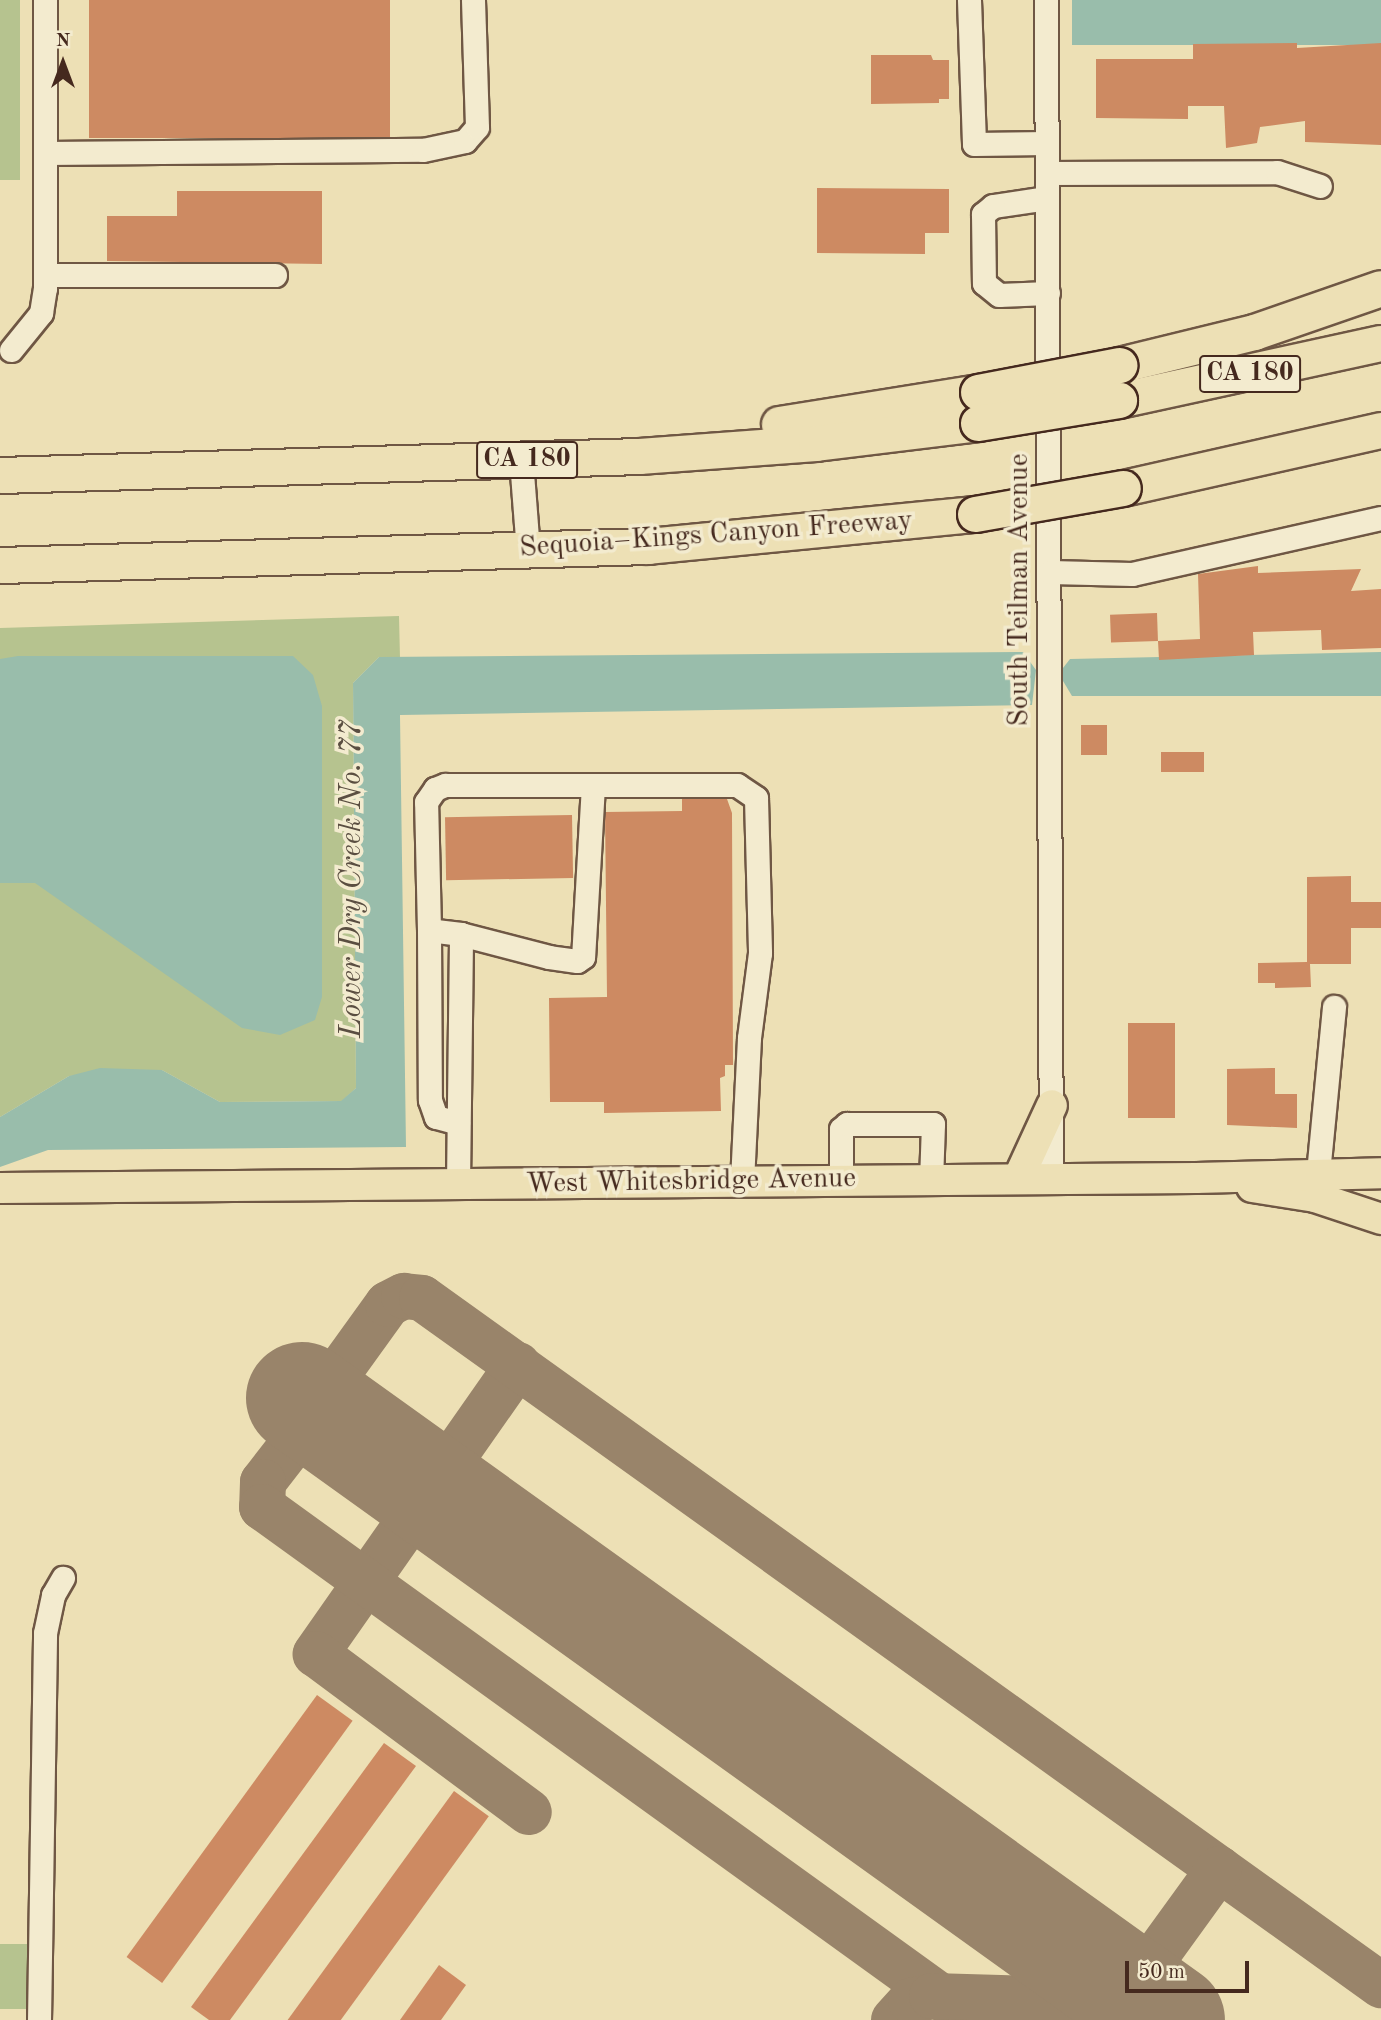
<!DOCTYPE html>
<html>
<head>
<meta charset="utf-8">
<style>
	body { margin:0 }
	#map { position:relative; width:1381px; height:2020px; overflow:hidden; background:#ede0b5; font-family:"Old Standard TT",serif }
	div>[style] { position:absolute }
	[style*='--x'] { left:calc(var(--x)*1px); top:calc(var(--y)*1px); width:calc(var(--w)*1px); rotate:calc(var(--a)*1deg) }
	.green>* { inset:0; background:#b6c38f; transform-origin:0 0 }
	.water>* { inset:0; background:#99bdab; transform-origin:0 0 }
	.taxiway>* { height:46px; margin:-23px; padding:0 23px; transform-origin:23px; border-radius:23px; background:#99846a }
	.runway>* { height:112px; margin:-56px; padding:0 56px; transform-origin:56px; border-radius:56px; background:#99846a }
	.building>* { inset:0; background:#cd8a62; transform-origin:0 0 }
	.roads { filter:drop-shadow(2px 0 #6f5744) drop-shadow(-2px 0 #6f5744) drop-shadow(0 2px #6f5744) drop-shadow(0 -2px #6f5744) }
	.minor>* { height:23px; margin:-11.5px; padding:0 11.5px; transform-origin:11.5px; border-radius:11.5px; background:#f3ebcf }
	.major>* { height:30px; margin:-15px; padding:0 15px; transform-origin:15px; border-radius:15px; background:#ede0b5 }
	.highway>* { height:35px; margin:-17.5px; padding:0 17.5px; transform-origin:17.5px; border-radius:17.5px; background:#ede0b5 }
	.bridges { filter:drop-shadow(2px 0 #45291e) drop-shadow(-2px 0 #45291e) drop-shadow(0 2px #45291e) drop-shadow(0 -2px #45291e) }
	.highway-bridge>* { height:35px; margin:-17.5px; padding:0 17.5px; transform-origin:17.5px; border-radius:17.5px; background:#ede0b5 }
	span { translate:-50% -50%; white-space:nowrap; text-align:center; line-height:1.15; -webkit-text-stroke:7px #f3ebcf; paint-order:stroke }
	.shield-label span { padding:2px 5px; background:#f3ebcf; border:2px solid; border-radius:5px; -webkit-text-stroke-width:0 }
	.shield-label { font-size:26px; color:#45291e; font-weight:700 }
	.street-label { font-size:28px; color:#45291e }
	.water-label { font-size:30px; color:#5a4e41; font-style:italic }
	.north { position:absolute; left:28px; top:28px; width:70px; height:70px; -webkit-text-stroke:5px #f3ebcf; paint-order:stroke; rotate:0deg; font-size:19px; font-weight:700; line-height:28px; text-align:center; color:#45291e }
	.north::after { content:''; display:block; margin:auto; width:24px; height:32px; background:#45291e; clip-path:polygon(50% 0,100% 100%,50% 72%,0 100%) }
	.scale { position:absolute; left:1125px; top:1961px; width:124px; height:32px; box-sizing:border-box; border:4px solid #45291e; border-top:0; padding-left:9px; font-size:21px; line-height:24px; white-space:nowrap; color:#45291e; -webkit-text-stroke:5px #f3ebcf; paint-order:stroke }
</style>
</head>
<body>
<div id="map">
	<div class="green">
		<i style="left:0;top:0;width:20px;height:180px"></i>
		<i style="clip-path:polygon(399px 616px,400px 658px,379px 657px,353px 683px,356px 1088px,342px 1101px,220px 1102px,162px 1070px,69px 1076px,0 1117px,0 628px)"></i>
		<i style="left:0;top:1944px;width:28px;height:65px"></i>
	</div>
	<div class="water">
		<i style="left:1072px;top:0;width:309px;height:45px"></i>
		<i style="clip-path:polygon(1023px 652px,1036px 670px,1032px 705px,400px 715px,406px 1147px,48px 1150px,0 1167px,0 1117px,69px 1076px,100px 1068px,162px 1070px,220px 1102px,341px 1101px,356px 1088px,353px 683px,379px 657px)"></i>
		<i style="clip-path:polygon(1381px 652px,1381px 696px,1072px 696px,1063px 681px,1063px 668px,1070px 659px)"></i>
		<i style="clip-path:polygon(18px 656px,293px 656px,313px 675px,322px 706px,322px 997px,315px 1020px,280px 1035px,242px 1028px,35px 883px,0 883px,0 659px)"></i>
	</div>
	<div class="taxiway">
		<i style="--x:518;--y:1365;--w:353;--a:125"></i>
		<i style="--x:316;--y:1654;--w:265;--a:36.6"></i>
		<i style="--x:358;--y:1438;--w:37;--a:-134"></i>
		<i style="--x:332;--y:1411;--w:28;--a:-92"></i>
		<i style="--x:331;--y:1383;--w:97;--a:-54.2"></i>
		<i style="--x:388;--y:1304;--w:18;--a:-27"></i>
		<i style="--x:404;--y:1296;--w:18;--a:6"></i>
		<i style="--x:422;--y:1298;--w:1180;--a:35.62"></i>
		<i style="--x:358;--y:1438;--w:37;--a:-161"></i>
		<i style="--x:323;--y:1426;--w:23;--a:162"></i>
		<i style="--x:301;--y:1433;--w:62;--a:127.8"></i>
		<i style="--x:263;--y:1482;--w:25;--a:92"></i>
		<i style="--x:262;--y:1507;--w:877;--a:35.81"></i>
		<i style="--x:1130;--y:1992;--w:152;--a:-54.1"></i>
		<i style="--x:894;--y:2020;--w:25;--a:-48"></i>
		<i style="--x:911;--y:2001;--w:22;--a:-13"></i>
		<i style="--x:932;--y:1996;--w:213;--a:1.6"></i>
	</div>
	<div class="runway">
		<i style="--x:302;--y:1398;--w:1067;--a:35.66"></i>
	</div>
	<div class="building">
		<i style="left:89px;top:0;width:301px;height:138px"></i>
		<i style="clip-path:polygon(1297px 43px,1297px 48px,1381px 43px,1381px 145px,1305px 142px,1305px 121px,1260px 127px,1257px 143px,1226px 148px,1224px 106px,1188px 106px,1188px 119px,1096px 118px,1096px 59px,1193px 59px,1193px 44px)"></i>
		<i style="clip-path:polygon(871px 55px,931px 55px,933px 60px,949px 60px,949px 99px,939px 99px,939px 103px,871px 104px)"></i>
		<i style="clip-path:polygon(817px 188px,949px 189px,949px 233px,925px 233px,925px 254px,817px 253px)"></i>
		<i style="clip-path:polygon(177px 191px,322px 191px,322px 264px,107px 261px,107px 216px,177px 216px)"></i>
		<i style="clip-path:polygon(1258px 566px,1258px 573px,1361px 569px,1351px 591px,1381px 589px,1381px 648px,1322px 650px,1321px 630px,1253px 632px,1254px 655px,1159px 660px,1158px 641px,1200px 639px,1198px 574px)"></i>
		<i style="left:1157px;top:613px;width:28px;height:47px;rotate:88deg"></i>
		<i style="left:1081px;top:725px;width:26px;height:30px"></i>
		<i style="left:1161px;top:752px;width:43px;height:20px"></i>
		<i style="clip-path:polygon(682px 799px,727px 799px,732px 813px,733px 1065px,725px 1065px,725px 1076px,720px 1078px,721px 1111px,604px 1113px,604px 1102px,550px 1102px,549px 998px,607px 997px,605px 812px,682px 811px)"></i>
		<i style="left:572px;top:815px;width:63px;height:127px;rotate:89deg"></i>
		<i style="clip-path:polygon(1351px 876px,1351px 902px,1381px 902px,1381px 928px,1351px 928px,1351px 964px,1310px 964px,1311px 987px,1275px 988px,1275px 983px,1258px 983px,1258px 963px,1307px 962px,1307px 877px)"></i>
		<i style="left:1128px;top:1023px;width:47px;height:95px"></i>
		<i style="clip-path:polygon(1275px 1068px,1275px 1094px,1297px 1094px,1297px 1128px,1227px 1125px,1227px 1069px)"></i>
		<i style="left:317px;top:1695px;width:44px;height:324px;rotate:36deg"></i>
		<i style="clip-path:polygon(384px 1743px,416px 1766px,230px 2020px,209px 2020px,191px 2007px)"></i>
		<i style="left:454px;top:1791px;width:43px;height:285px;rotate:36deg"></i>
		<i style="clip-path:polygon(439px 1965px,466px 1985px,441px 2020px,400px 2020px)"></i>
	</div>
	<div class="roads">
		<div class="minor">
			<i style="--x:969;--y:0;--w:144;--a:88"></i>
			<i style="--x:974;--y:144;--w:73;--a:-0.8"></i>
			<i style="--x:1046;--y:0;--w:1180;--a:89.76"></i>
			<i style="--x:45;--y:153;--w:378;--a:-0.5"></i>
			<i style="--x:423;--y:150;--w:43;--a:-12.1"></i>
			<i style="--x:465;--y:141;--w:18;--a:-49"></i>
			<i style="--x:477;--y:127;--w:127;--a:-91.8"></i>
			<i style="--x:1047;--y:173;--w:230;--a:-0.2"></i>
			<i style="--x:1277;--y:172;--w:45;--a:18"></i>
			<i style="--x:1047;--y:198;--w:55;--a:171.6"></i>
			<i style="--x:993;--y:206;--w:13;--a:141"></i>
			<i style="--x:983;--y:214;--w:69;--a:89.2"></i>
			<i style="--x:984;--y:283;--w:19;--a:39"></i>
			<i style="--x:999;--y:295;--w:49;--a:-2.3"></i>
			<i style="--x:45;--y:275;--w:230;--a:0"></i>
			<i style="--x:11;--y:350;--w:48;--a:-51"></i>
			<i style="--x:41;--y:313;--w:25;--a:-81"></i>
			<i style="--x:45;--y:288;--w:288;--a:-90"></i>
			<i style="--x:521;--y:460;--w:90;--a:85.6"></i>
			<i style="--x:1050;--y:572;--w:82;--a:1.4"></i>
			<i style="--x:1132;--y:574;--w:255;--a:-12.7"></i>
			<i style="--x:593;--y:785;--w:172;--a:93.3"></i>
			<i style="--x:583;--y:957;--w:7;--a:146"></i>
			<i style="--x:577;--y:961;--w:28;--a:-172"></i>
			<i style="--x:549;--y:957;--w:91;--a:-165.4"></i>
			<i style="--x:461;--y:934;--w:32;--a:-173"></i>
			<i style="--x:429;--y:930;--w:128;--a:-91.3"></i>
			<i style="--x:426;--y:802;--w:16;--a:-55"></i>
			<i style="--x:435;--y:789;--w:11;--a:-22"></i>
			<i style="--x:445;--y:785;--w:292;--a:0"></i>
			<i style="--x:737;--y:785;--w:23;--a:34"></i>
			<i style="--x:756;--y:798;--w:155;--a:88.5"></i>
			<i style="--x:760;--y:953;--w:86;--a:97.4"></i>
			<i style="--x:749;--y:1038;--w:143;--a:92.8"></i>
			<i style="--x:429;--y:930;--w:170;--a:89.7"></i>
			<i style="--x:430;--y:1100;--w:18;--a:71"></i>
			<i style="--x:436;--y:1117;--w:23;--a:15"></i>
			<i style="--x:1318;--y:1173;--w:167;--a:-84.5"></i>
			<i style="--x:841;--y:1181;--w:52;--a:-90"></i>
			<i style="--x:841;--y:1129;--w:8;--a:-40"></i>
			<i style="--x:847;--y:1124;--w:86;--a:0"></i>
			<i style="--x:933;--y:1124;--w:56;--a:92"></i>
			<i style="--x:458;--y:1184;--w:250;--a:-89.3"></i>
			<i style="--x:39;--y:2020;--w:387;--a:-89.1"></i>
			<i style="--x:45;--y:1633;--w:39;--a:-78"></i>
			<i style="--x:53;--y:1595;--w:20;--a:-60"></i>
		</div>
		<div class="major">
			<i style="--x:1018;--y:1179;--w:81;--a:-65.3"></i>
			<i style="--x:1252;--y:1187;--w:64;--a:9"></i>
			<i style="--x:1315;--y:1197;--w:70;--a:18.4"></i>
			<i style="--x:0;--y:1188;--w:1196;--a:-0.48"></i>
			<i style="--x:1196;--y:1178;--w:185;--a:-1.5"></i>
		</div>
		<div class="highway">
			<i style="--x:1119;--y:365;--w:139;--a:-13.7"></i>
			<i style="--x:1254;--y:332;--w:134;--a:-19.1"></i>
			<i style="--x:1119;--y:400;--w:268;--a:-12.3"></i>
			<i style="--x:779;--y:424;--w:202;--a:-9.1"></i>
			<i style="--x:0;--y:475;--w:639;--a:-1.7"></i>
			<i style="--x:639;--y:456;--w:177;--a:-4.2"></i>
			<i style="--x:816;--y:443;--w:163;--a:-7"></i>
			<i style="--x:1123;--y:488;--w:264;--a:-12.7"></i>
			<i style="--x:0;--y:565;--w:648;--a:-1.68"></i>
			<i style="--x:648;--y:546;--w:329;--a:-5.6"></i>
		</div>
	</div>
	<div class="bridges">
		<div class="highway-bridge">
			<i style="--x:978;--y:392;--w:144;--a:-10.8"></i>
			<i style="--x:978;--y:423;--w:143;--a:-9.3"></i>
			<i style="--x:975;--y:514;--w:150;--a:-10"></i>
		</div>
	</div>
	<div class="shield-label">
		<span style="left:1250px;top:374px">CA 180</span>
		<span style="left:527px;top:460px">CA 180</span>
	</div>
	<div class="street-label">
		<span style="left:716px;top:535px;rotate:-4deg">Sequoia–Kings Canyon Freeway</span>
		<span style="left:1020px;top:590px;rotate:-90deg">South Teilman Avenue</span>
		<span style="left:691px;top:1182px;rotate:-1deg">West Whitesbridge Avenue</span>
	</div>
	<div class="water-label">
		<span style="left:352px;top:879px;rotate:-90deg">Lower Dry Creek No. 77</span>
	</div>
	<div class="north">N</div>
	<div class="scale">50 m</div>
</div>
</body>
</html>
